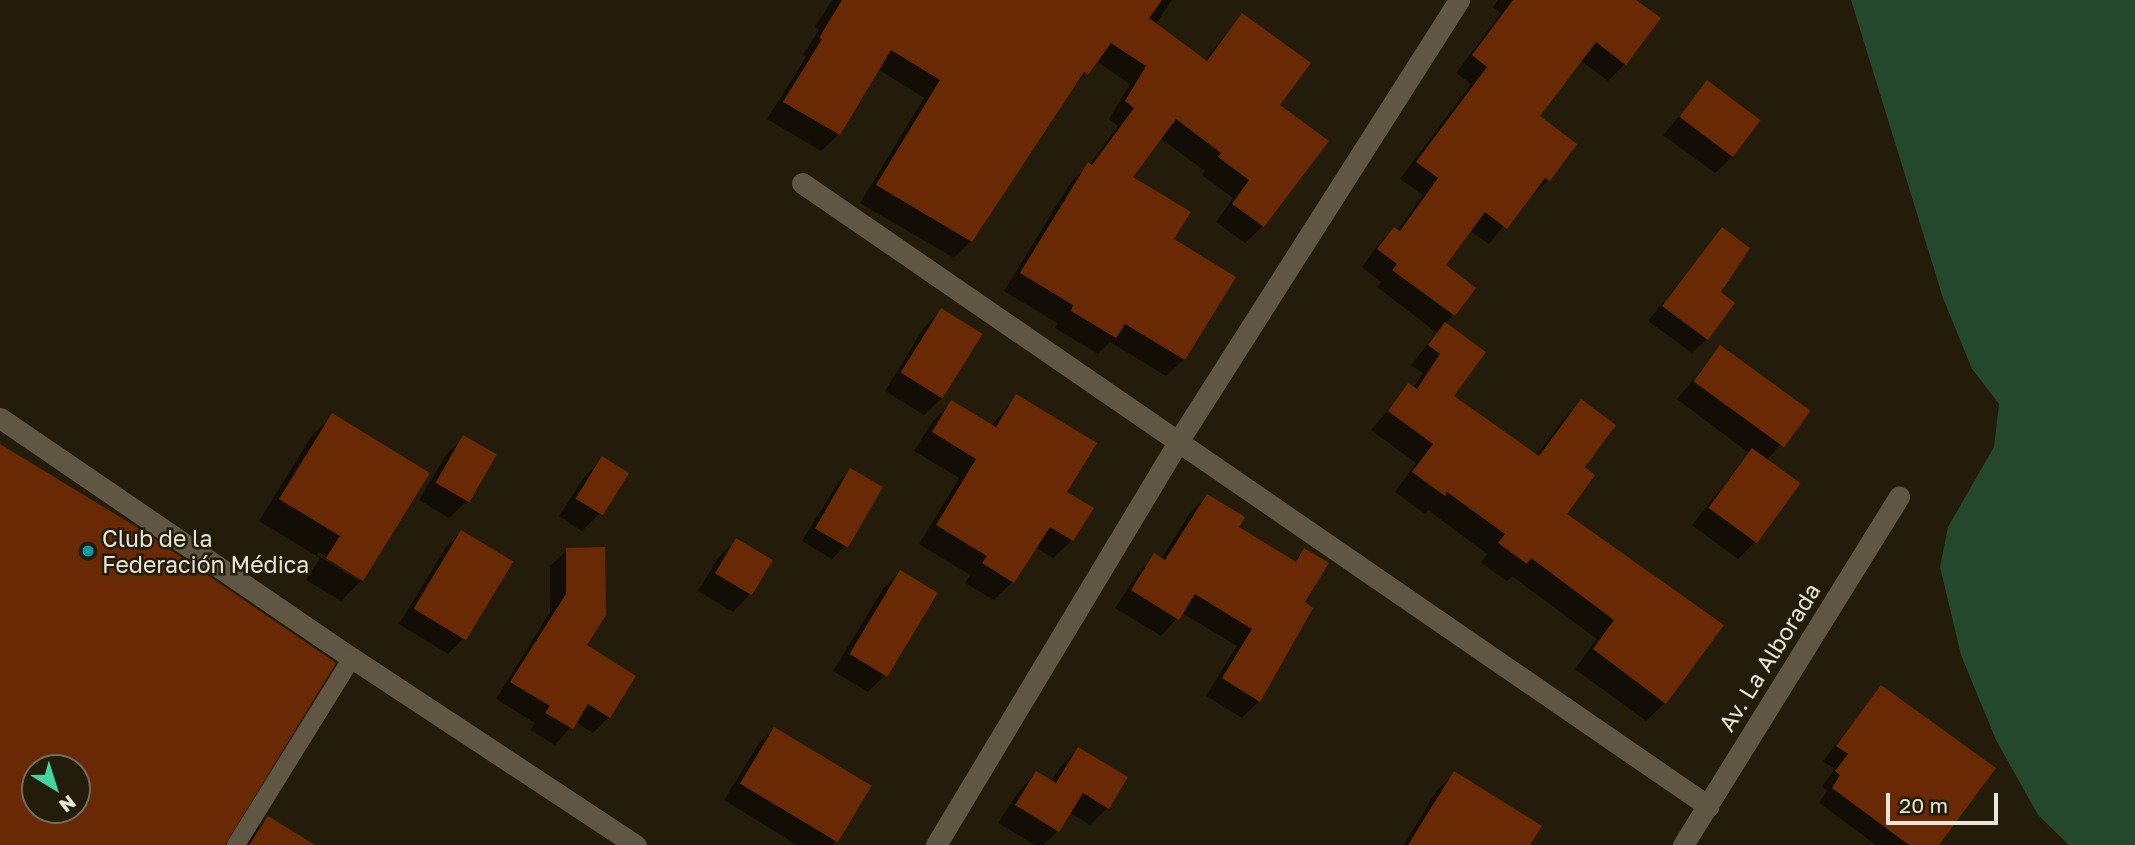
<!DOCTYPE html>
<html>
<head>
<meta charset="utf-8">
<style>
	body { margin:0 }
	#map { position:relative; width:2135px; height:845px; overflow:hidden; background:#231c0a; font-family:"Golos Text",sans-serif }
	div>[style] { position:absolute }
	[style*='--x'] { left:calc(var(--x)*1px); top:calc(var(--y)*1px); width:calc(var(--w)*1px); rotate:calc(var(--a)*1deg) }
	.green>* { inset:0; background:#24482b }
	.shadow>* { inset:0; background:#0007 }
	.building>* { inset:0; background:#692905; transform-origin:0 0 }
	.lane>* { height:18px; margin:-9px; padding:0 9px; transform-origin:9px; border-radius:9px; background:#5f5744 }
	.street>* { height:21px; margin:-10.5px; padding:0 10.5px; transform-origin:10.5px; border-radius:10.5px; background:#5f5744 }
	.secondary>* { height:21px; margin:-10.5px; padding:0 10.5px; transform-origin:10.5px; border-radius:10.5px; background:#5f5744 }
	.dots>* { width:19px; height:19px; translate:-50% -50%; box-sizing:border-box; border:4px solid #231c0a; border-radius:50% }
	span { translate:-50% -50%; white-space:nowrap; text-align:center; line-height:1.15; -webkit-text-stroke:5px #231c0a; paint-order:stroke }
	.poi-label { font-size:23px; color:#e9e5da }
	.left { translate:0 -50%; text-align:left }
	.street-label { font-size:23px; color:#e9e5da }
	.north { position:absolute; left:21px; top:754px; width:70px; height:70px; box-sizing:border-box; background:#231c0a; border:2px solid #726c5d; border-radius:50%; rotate:142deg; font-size:19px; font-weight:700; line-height:28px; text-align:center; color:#e9e5da }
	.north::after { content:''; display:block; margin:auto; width:24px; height:32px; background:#46d49e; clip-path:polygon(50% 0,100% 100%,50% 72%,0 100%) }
	.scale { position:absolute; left:1886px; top:793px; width:112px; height:32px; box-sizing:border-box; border:4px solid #e9e5da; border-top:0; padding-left:9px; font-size:21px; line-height:24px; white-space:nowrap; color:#e9e5da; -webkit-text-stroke:5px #231c0a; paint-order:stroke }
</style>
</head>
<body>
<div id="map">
	<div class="green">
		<i style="clip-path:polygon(1851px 0,2135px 0,2135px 845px,2069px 845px,2038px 815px,1996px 740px,1961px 655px,1940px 567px,1948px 527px,1994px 447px,1999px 404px,1972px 369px,1943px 298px)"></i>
	</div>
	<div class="shadow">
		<i style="clip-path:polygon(832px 0,1172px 0,1155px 25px,1204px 61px,1242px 15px,1277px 106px,1263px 226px,1245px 243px,1216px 222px,1233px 198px,1202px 175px,1205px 171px,1160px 138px,1130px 178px,1172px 240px,1184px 359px,1166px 376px,1110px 342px,1098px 354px,1055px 328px,1057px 323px,1004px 291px,1071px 182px,1089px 165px,1118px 126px,1109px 119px,1130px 84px,1096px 61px,1070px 91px,971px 241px,954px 258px,860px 203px,924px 98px,878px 69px,839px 134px,821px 151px,767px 119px,806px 57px,803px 55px,819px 30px,815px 27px)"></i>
		<i style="clip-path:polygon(1498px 0,1633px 0,1625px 64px,1608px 81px,1580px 60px,1538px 117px,1575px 144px,1548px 180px,1531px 197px,1529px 195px,1489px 244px,1469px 230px,1443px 265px,1474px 288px,1445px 324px,1452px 396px,1536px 456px,1563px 420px,1581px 401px,1582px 468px,1564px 514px,1665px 703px,1646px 721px,1575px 669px,1597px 639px,1512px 576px,1507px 581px,1481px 563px,1487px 554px,1428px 510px,1425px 514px,1395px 492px,1416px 463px,1371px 430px,1409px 386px,1413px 388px,1423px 373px,1411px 365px,1437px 333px,1377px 287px,1381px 282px,1362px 267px,1377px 246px,1394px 229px,1397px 231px,1423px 195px,1400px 179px,1471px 84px,1456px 73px,1501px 13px,1493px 7px)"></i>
		<i style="clip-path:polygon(1707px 83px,1733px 156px,1715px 173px,1663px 135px)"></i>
		<i style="clip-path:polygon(1722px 230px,1719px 293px,1707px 339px,1692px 353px,1648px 321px)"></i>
		<i style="clip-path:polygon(941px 310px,942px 398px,924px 415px,885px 391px,924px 328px)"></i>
		<i style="clip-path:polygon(1720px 347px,1807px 412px,1767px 460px,1799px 484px,1755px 542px,1738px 559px,1692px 525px,1749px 453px,1677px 399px)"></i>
		<i style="clip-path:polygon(1017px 396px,1072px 540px,1053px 558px,1035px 547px,1012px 582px,994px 600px,965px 583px,970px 575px,919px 544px,959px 478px,914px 451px,933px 421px,952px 402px,991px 426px)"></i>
		<i style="clip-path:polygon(evenodd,332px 416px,362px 580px,341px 601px,306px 580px,320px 558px,259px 521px,311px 437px,332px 416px,319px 552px,359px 577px,359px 581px,317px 555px,319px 552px)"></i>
		<i style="clip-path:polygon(464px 437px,467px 501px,449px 518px,419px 500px,446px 455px)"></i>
		<i style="clip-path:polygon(603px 458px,599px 514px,582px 531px,559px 516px,585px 476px)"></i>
		<i style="clip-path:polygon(851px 470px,845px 546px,832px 559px,802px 541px,838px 483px)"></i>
		<i style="clip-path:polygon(1207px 496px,1237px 528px,1293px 562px,1305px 550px,1302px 603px,1259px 701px,1242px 718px,1206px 696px,1237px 646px,1182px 613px,1161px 636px,1115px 608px,1138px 573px,1155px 556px,1161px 559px,1190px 513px)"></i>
		<i style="clip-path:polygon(462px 532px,463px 639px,448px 654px,399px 624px,446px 547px)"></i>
		<i style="clip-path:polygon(736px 540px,750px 594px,733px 612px,698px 591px,718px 558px)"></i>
		<i style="clip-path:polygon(567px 550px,585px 646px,609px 717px,593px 733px,575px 722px,555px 745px,530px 730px,535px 723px,496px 699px,550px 612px,550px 566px)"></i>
		<i style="clip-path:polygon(900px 572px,885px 675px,868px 692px,833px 671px,883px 589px)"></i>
		<i style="clip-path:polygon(1882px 687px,1994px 768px,1937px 845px,1876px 845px,1819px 803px,1827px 791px,1822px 786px,1835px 769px,1823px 761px)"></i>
		<i style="clip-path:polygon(774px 729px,835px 842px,832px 845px,797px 845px,724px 800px,758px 745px)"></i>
		<i style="clip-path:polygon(1078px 749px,1107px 808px,1090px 825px,1069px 812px,1058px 831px,1043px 845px,1035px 845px,998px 823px,1019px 791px,1036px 773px,1051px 782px,1061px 766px)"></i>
		<i style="clip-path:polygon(1455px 773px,1528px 845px,1404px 845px,1437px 790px)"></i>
		<i style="clip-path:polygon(268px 818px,312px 845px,241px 845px)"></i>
	</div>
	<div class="building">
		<i style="clip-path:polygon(842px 0,1162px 0,1149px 18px,1207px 61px,1242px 13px,1311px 63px,1280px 105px,1329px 141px,1264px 227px,1232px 204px,1249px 180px,1218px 157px,1221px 153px,1176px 119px,1133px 177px,1191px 212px,1174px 239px,1236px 277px,1185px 360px,1125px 324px,1116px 338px,1071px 311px,1073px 305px,1020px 273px,1088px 162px,1092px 165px,1134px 108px,1125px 101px,1146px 66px,1111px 43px,1088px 75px,1084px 72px,972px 242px,876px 185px,940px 80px,891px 50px,840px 135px,783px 102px,822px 39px,819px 38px)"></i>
		<i style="clip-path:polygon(1513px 0,1636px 0,1661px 18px,1626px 65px,1596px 42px,1540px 116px,1577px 144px,1550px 181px,1545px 178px,1507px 229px,1485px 212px,1446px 265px,1476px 288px,1455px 316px,1392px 270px,1397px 264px,1377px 249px,1394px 227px,1400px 231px,1438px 178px,1416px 162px,1487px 67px,1472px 55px)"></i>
		<i style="left:1707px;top:80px;width:67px;height:46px;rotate:37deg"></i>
		<i style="clip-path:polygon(1722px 227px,1750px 248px,1721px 292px,1735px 303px,1708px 340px,1662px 306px)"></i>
		<i style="left:941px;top:308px;width:49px;height:76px;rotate:32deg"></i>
		<i style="clip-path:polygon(1445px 322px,1486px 352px,1454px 396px,1539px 456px,1581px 399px,1616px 425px,1585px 467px,1595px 475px,1567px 514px,1724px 625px,1666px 704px,1593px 649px,1614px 620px,1531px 558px,1527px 564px,1498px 543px,1505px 534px,1447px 492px,1445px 496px,1412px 472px,1433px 444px,1388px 411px,1408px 383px,1417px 389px,1440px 354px,1428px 345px)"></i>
		<i style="left:1720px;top:345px;width:112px;height:45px;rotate:36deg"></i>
		<i style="clip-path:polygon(1016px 394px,1097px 443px,1067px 492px,1094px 508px,1073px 541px,1050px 527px,1014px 583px,982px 563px,987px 556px,936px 525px,976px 459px,932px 432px,951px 400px,996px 427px)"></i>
		<i style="clip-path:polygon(332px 413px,430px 473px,363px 581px,326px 558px,340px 536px,279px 499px)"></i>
		<i style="left:463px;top:435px;width:39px;height:55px;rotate:30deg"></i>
		<i style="clip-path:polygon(evenodd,0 444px,143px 531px,336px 663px,225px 845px,0 845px,0 444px,35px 768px,77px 768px,77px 810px,35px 810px,35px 768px)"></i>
		<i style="left:1752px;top:448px;width:60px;height:74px;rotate:36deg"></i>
		<i style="left:602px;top:456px;width:32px;height:50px;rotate:32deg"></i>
		<i style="left:850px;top:468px;width:38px;height:70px;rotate:30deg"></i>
		<i style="clip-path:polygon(1207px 494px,1245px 517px,1239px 527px,1296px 562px,1304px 548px,1329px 563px,1305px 602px,1313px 608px,1260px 702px,1222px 678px,1252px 629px,1195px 594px,1179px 620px,1131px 590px,1154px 553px,1165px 560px)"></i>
		<i style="left:461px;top:530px;width:61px;height:92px;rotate:31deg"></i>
		<i style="left:736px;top:538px;width:43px;height:41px;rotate:31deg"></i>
		<i style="clip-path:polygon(605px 547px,606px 615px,587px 645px,636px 676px,610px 718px,588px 704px,573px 729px,545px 713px,550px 706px,510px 682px,566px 594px,566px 548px)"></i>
		<i style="left:900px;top:570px;width:44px;height:98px;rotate:31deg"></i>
		<i style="clip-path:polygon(1881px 685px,1996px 768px,1939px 845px,1909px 845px,1832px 788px,1840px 775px,1835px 771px,1848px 754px,1836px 746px)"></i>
		<i style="left:774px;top:727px;width:114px;height:66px;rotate:31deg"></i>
		<i style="clip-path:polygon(1078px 747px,1128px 777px,1109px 809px,1083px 793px,1059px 832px,1015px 805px,1036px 771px,1056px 783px)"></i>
		<i style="clip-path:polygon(1454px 771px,1542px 826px,1530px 845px,1408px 845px)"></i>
		<i style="clip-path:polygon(268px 816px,315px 845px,249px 845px)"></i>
	</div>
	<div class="lane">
		<i style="--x:236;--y:845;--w:220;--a:-58.2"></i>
	</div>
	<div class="street">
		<i style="--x:802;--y:183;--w:1100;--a:34.51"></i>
		<i style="--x:0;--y:418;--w:426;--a:34.3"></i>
		<i style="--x:936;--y:845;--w:472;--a:-59"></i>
		<i style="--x:1179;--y:440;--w:522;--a:-57.53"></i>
		<i style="--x:1683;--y:845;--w:410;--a:-58.2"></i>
	</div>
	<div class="secondary">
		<i style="--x:352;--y:658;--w:340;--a:33.4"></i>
	</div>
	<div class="dots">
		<i style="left:88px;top:551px;background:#0f9aa8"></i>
	</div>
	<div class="poi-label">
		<span class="left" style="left:102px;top:551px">Club de la<br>Federación Médica</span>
	</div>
	<div class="street-label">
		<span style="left:1769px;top:657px;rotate:-58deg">Av. La Alborada</span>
	</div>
	<div class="north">N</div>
	<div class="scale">20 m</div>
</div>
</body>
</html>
